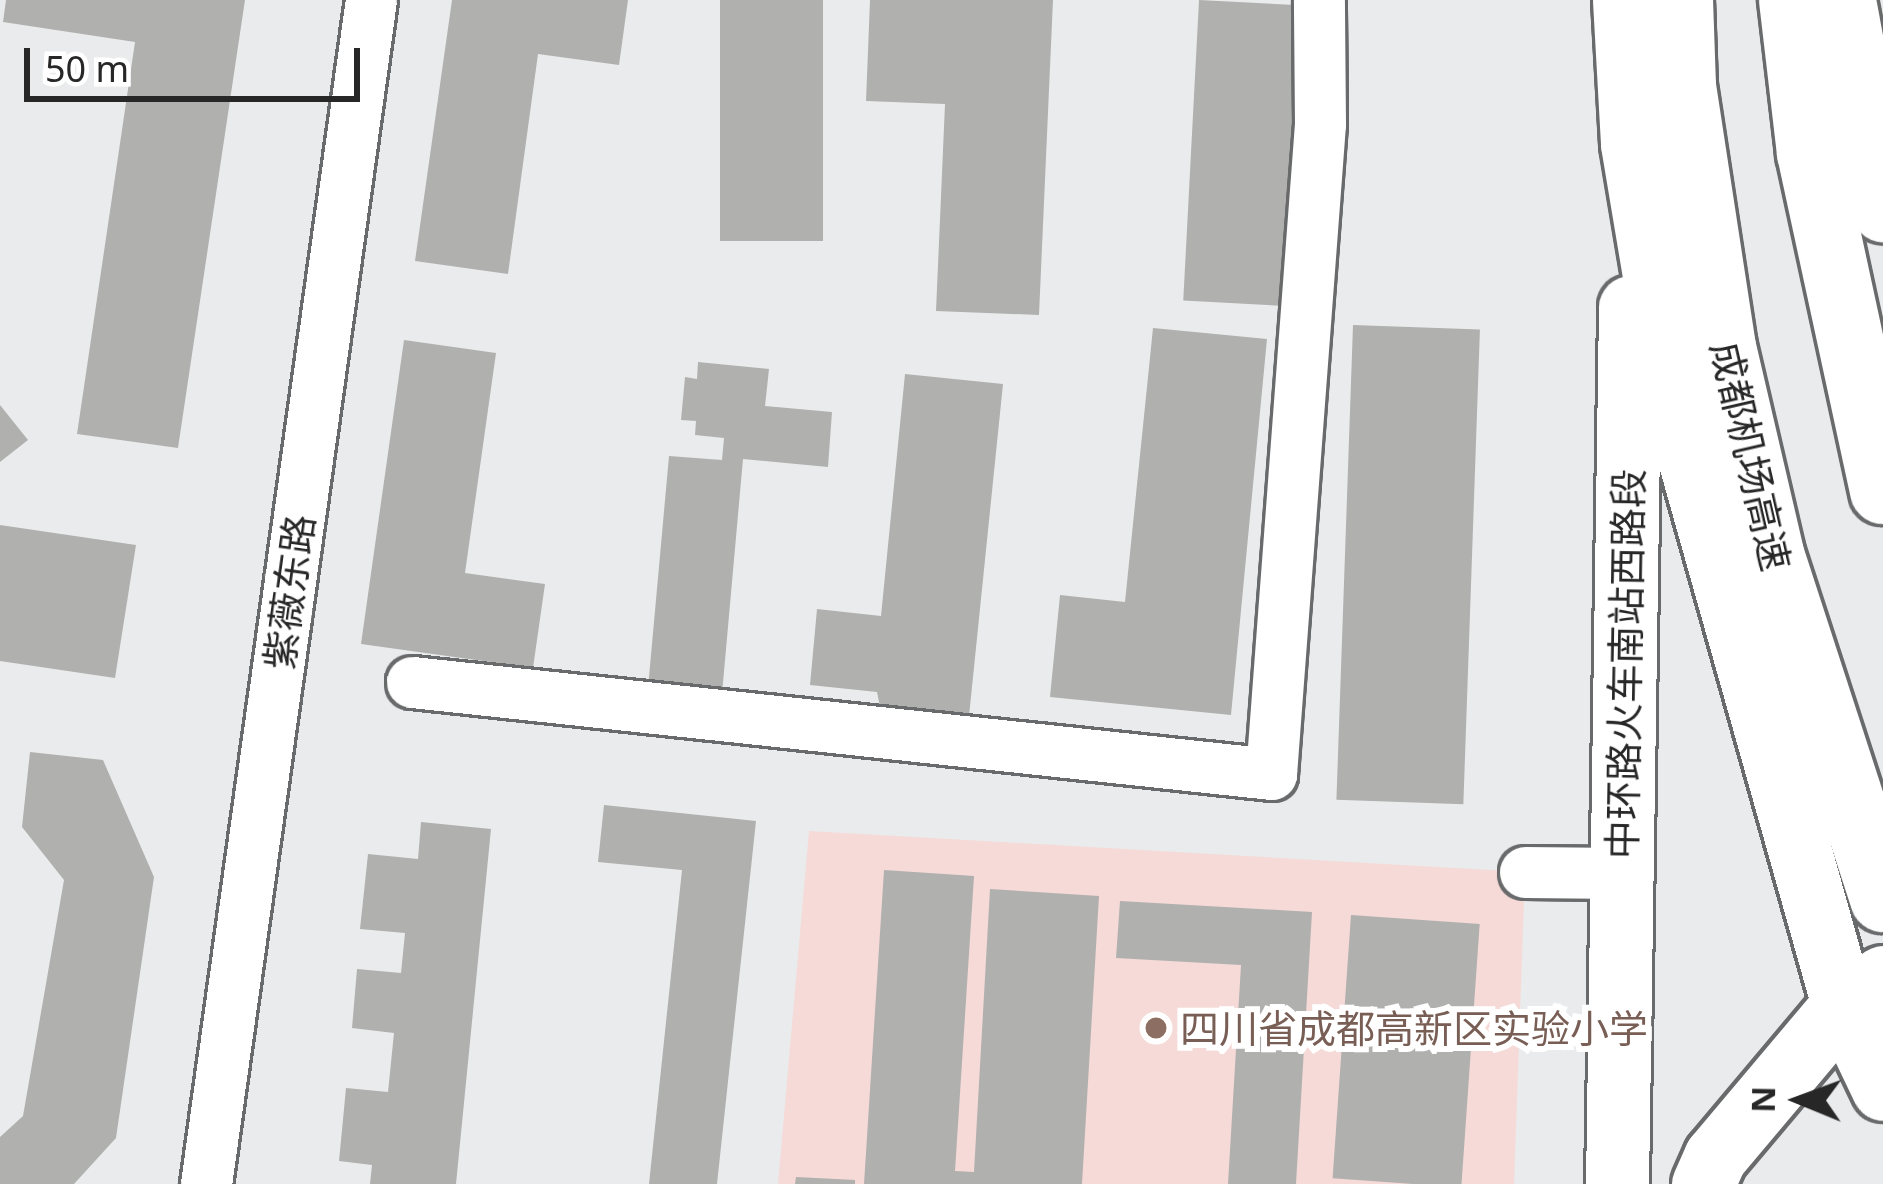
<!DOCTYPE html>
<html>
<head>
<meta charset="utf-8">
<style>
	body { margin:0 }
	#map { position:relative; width:1883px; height:1184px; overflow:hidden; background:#eaebec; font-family:"Noto Sans","Noto Sans SC",sans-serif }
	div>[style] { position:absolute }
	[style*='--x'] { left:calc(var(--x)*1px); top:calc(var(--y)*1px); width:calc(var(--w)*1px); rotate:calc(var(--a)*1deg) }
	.education>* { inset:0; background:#f5dad7 }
	.building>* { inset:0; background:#b0b0af; transform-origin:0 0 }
	.roads { filter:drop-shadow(3px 0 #696a6b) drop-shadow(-3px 0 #696a6b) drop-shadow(0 3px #696a6b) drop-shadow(0 -3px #696a6b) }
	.minor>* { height:51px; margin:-25.5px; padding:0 25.5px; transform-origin:25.5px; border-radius:25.5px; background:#fff }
	.major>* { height:63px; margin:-31.5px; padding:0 31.5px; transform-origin:31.5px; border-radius:31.5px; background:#fff }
	.highway>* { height:66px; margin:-33px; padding:0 33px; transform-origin:33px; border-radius:33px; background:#fff }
	.dots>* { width:33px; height:33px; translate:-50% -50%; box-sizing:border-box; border:6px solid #fff; border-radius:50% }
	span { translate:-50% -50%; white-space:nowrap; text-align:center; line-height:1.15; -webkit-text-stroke:12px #fff; paint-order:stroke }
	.street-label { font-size:39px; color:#272728 }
	.education-label { font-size:39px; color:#785e54 }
	.left { translate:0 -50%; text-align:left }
	.north { position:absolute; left:1739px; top:1040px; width:120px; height:120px; -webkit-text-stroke:9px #fff; paint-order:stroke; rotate:271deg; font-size:33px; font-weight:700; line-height:48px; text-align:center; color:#272728 }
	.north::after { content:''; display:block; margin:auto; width:42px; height:54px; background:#272728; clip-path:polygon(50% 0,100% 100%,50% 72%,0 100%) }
	.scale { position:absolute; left:24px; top:48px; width:336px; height:54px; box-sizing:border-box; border:6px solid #272728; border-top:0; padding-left:15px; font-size:36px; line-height:42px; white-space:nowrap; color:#272728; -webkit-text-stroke:9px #fff; paint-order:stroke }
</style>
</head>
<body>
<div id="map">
	<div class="education">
		<i style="clip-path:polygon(809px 831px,1525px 872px,1514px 1184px,778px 1184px)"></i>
	</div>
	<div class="building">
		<i style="clip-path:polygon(6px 0,245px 0,178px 448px,77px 434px,135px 42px,3px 22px)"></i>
		<i style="clip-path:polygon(452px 0,628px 0,619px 65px,538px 54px,508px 274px,415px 261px)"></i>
		<i style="left:720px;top:0;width:103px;height:241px"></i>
		<i style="clip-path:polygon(870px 0,1053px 0,1039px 315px,936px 311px,945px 104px,866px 101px)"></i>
		<i style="left:1199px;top:0;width:106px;height:301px;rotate:3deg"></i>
		<i style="left:1353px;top:325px;width:127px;height:475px;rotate:2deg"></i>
		<i style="clip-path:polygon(1153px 328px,1267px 339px,1231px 715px,1050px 697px,1060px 595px,1125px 602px)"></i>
		<i style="clip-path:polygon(404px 340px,496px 353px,465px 573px,545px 584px,533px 668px,361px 644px)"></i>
		<i style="clip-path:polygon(698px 362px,769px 369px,765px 406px,832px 412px,828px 467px,743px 459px,722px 694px,648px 688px,669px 456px,722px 460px,724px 438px,695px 435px,696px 421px,681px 420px,685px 377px,697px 379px)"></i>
		<i style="clip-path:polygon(905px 374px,1003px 384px,968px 726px,882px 717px,877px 692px,810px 685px,817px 609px,881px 616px)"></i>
		<i style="clip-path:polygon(0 405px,28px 440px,0 462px)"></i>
		<i style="clip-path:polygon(0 525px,136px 545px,115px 678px,0 661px)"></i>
		<i style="clip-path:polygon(30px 752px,103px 760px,154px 877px,116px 1138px,74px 1184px,0 1184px,0 1137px,23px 1116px,64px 880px,22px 827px)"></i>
		<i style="clip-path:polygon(604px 805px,756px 821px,717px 1184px,649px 1184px,682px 870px,598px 862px)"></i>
		<i style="clip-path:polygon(421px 822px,491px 829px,456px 1184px,370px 1184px,372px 1165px,339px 1161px,346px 1088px,388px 1092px,394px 1033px,352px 1028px,357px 969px,401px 973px,405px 933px,360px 929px,368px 854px,418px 859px)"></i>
		<i style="clip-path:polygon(884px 870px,974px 876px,955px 1171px,974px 1172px,990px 889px,1099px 896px,1082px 1184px,864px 1184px)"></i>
		<i style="clip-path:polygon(1120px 901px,1312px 912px,1296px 1184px,1228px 1184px,1241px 965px,1116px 958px)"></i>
		<i style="left:1351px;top:915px;width:129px;height:264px;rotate:4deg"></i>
		<i style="clip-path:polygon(796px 1177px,855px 1180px,855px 1184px,795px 1184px)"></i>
	</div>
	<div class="roads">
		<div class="minor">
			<i style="--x:412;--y:682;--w:864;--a:6.11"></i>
			<i style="--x:1271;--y:774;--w:652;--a:-85.69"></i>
			<i style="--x:1320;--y:124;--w:124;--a:-90.5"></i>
			<i style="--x:1525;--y:872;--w:97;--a:0.6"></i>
			<i style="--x:206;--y:1184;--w:1195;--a:-82.07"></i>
		</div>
		<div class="major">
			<i style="--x:1624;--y:0;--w:144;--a:86.8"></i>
			<i style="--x:1632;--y:144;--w:279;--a:80.5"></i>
			<i style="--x:1678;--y:419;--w:609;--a:74.27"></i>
			<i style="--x:1843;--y:1005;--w:93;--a:64.5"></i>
			<i style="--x:1844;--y:0;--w:214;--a:79.5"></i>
			<i style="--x:1617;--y:1184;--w:877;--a:-89.15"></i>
			<i style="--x:1703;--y:1184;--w:30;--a:-66"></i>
			<i style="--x:1715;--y:1157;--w:199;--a:-49.9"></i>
			<i style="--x:1843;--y:1005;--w:49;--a:-35"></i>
		</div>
		<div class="highway">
			<i style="--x:1680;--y:0;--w:86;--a:88"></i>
			<i style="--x:1683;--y:86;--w:264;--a:81.3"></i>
			<i style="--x:1723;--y:347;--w:212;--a:76.9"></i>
			<i style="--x:1771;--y:554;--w:363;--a:72"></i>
			<i style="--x:1792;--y:0;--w:154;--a:83.3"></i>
			<i style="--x:1810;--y:153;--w:346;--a:77.8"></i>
		</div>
	</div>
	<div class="dots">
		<i style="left:1156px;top:1028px;background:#8d6e63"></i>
	</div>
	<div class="street-label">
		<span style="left:1751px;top:456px;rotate:77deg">成都机场高速</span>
		<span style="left:289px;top:592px;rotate:-82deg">紫薇东路</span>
		<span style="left:1625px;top:664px;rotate:-89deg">中环路火车南站西路段</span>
	</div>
	<div class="education-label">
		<span class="left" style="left:1180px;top:1028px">四川省成都高新区实验小学</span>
	</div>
	<div class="north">N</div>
	<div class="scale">50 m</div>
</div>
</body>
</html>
